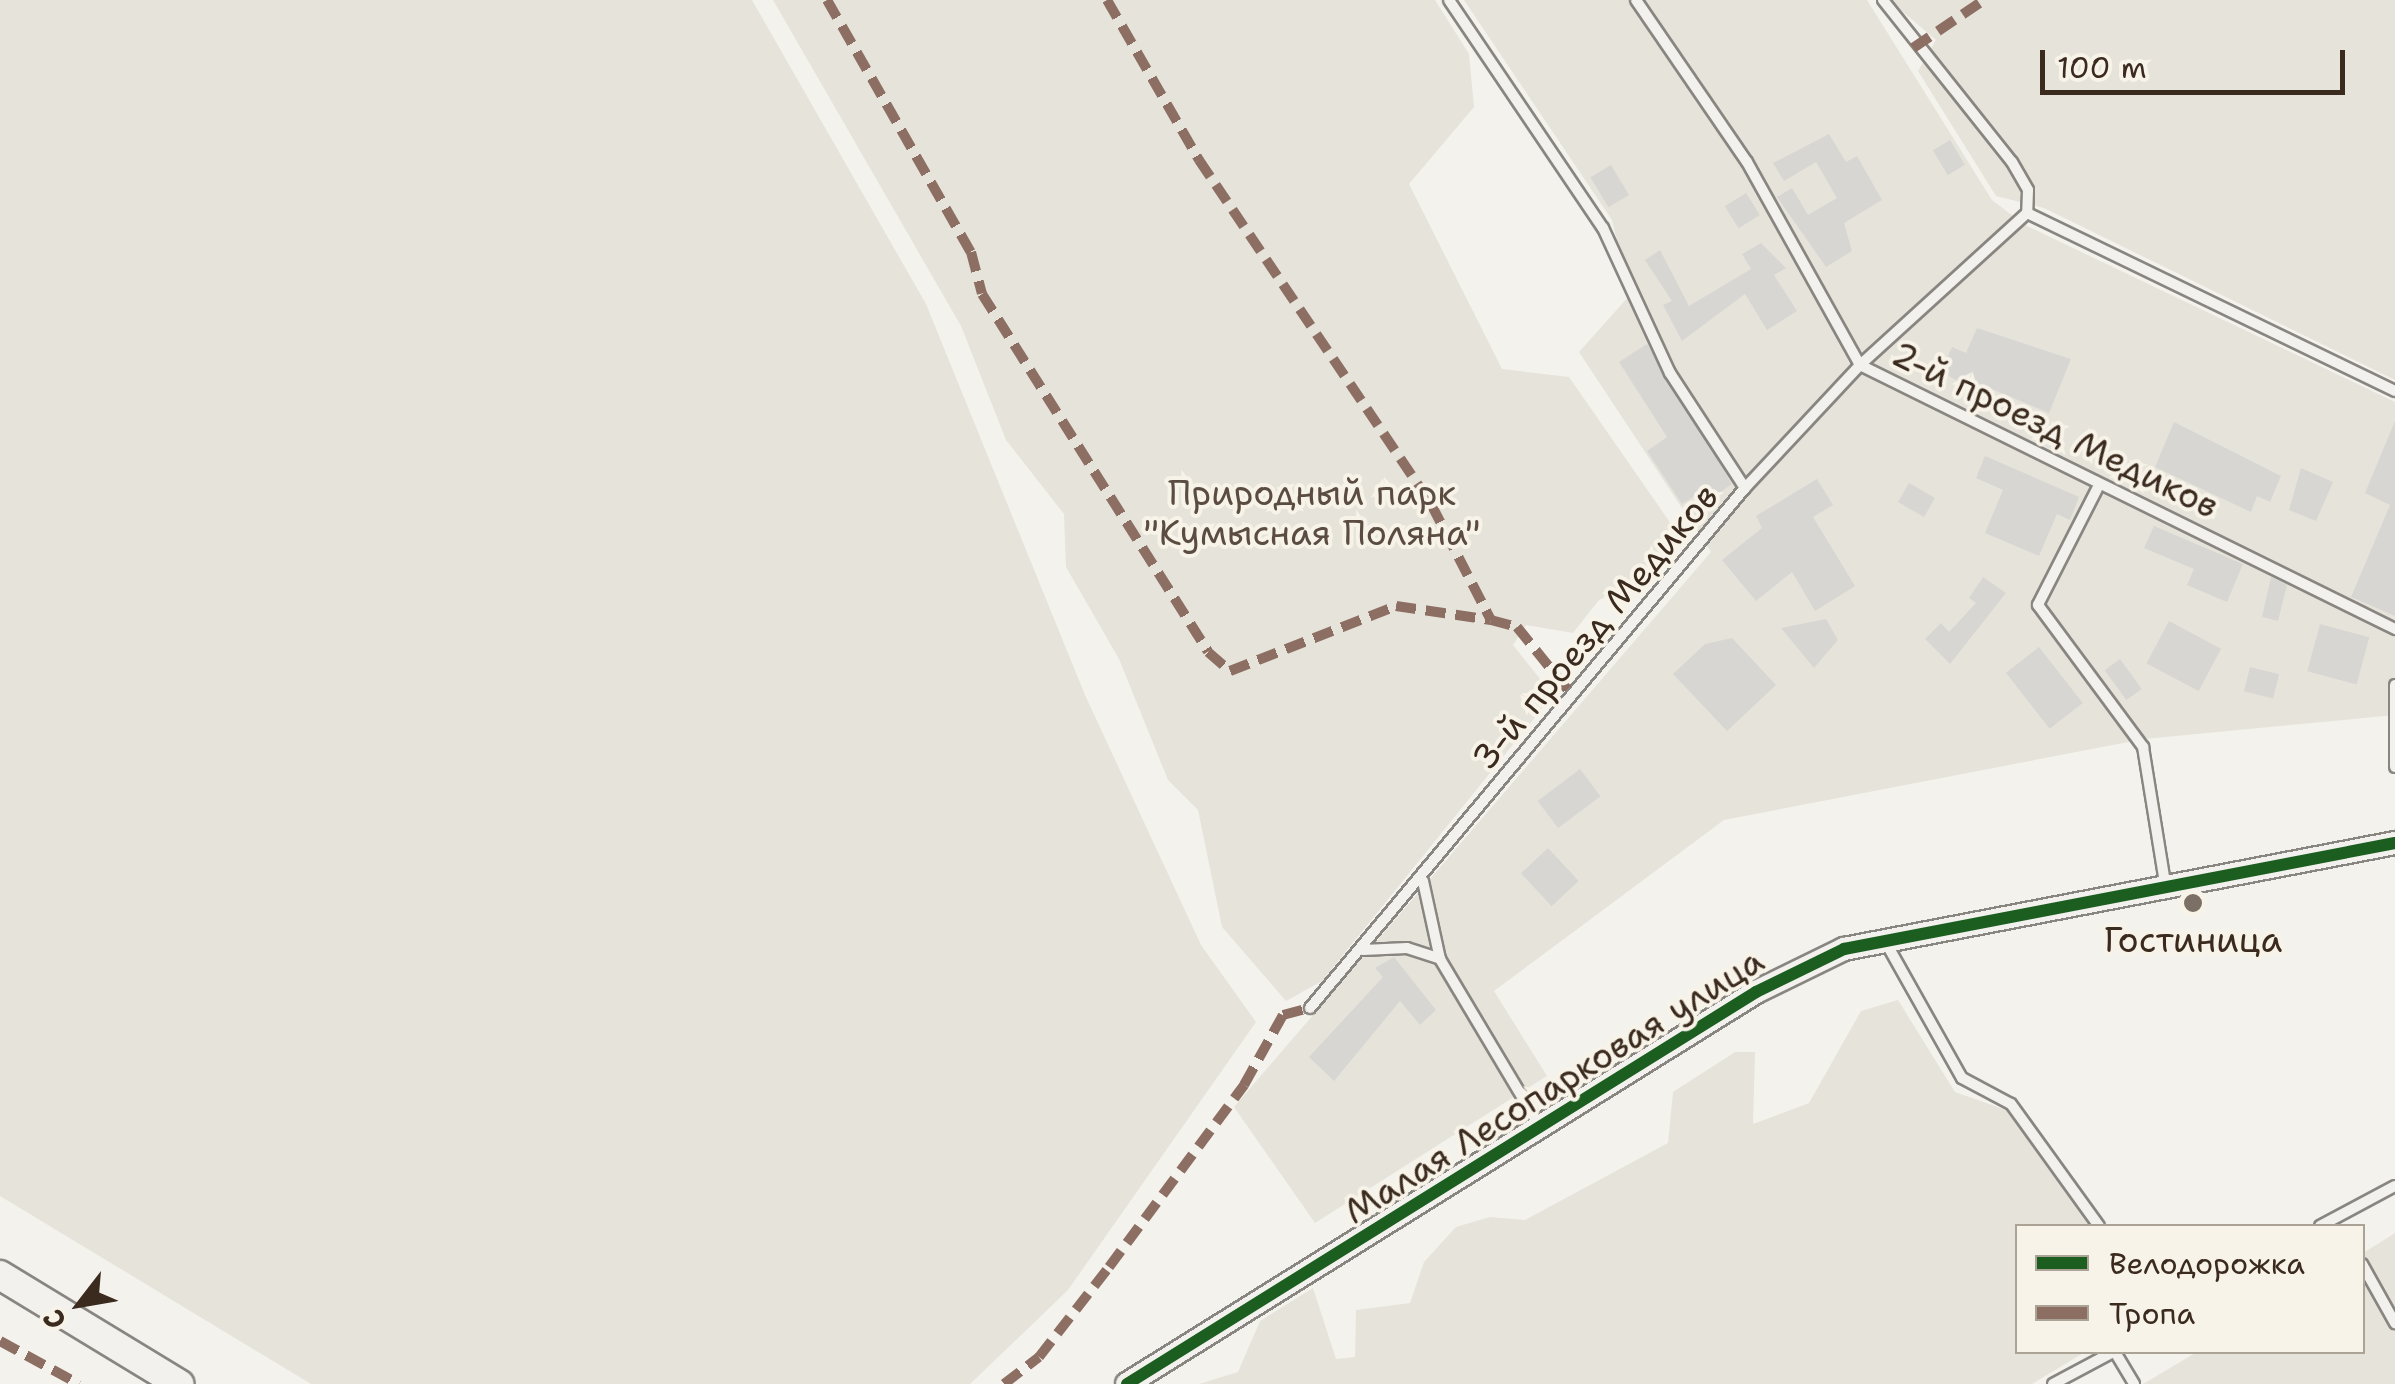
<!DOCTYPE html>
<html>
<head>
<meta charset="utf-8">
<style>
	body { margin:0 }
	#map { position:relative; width:2395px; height:1384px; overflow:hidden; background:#f4f2ec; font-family:"Shantell Sans",sans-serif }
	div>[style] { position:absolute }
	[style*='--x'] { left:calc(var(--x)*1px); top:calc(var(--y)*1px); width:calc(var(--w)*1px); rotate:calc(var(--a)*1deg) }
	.green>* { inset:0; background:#e6e3da }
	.building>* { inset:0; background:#d8d6d2; transform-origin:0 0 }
	.roads { filter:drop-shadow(2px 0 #898580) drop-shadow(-2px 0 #898580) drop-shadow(0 2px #898580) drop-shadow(0 -2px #898580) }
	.service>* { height:10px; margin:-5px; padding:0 5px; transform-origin:5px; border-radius:5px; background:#f2f1ed }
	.tertiary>* { height:22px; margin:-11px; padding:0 11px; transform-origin:11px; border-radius:11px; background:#f2f1ed }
	.secondary>* { height:28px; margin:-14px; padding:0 14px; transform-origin:14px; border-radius:14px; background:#f2f1ed }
	.quiet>* { height:10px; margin-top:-5px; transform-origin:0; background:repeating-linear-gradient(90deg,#8d6e63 0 20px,transparent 0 30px) }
	.cycleway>* { height:12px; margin:-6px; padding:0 6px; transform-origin:6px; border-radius:6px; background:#1b5e20 }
	.dots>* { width:28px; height:28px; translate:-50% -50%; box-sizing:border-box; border:5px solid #f7f3e8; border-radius:50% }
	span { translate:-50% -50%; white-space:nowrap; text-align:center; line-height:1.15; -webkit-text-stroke:8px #f7f3e8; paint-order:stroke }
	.street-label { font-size:35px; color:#3b2a1e }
	.park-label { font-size:35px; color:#5b4c41 }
	.poi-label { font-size:35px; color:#3b2a1e }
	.legend { position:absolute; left:2015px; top:1224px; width:350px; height:130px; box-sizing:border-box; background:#f7f3e8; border:2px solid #aca397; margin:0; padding:12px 18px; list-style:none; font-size:30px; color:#3b2a1e }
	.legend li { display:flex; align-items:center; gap:20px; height:50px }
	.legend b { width:50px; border:2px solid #aca397 }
	.north { position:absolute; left:30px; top:1254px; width:100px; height:100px; -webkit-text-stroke:8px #f7f3e8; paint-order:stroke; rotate:239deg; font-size:28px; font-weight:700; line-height:40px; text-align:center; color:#3b2a1e }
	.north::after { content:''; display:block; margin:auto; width:35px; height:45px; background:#3b2a1e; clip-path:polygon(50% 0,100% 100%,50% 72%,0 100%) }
	.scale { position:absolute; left:2040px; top:50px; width:305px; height:45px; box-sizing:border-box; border:5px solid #3b2a1e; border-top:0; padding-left:12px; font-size:30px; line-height:35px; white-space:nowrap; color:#3b2a1e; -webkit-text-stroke:8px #f7f3e8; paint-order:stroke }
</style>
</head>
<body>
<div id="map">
	<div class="green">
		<i style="clip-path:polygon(0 0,752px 0,926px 304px,1085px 695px,1201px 945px,1256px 1022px,1068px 1290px,970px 1384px,311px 1384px,0 1196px)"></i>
		<i style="clip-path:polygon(773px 0,1435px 0,1469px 54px,1474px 107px,1409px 184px,1502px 369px,1569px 377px,1676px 531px,1642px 578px,1599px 600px,1573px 633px,1526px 625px,1513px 645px,1553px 695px,1322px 981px,1286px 1001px,1222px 927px,1198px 810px,1168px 780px,1119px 659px,1066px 567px,1064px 514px,1006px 440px,961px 326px)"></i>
		<i style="clip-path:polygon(1464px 0,1867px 0,1992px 200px,2025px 225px,2395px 402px,2395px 715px,2144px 739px,1724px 820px,1494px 991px,1547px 1076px,1315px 1223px,1234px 1107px,1711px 552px,1579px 352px,1630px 295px,1612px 220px)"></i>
		<i style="clip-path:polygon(1889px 0,2395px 0,2395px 380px,2044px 208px,1996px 196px,1918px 71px,1936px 40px)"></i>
		<i style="clip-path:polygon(1898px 1000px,1955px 1092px,2006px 1110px,2089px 1226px,2018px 1226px,2018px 1352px,2085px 1352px,2032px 1384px,1199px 1384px,1238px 1372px,1260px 1321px,1313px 1288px,1336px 1359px,1355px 1357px,1356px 1310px,1410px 1303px,1424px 1262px,1456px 1227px,1490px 1217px,1525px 1220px,1668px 1143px,1673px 1092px,1735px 1052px,1755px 1052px,1753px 1124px,1809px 1103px,1861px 1011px)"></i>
		<i style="clip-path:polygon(2395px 1233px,2395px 1384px,2143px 1384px,2197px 1352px,2362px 1352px,2363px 1253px)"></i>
	</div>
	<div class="building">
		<i style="clip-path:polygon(1829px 134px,1846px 162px,1857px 156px,1882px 200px,1844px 223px,1852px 251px,1826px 267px,1777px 197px,1792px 188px,1808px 215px,1837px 198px,1816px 162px,1784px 181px,1773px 163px)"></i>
		<i style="left:1950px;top:140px;width:29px;height:20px;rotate:59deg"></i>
		<i style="left:1611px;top:165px;width:35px;height:24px;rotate:59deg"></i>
		<i style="left:1746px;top:193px;width:26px;height:25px;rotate:58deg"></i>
		<i style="clip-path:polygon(1761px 243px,1786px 268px,1774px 275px,1797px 311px,1767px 330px,1745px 294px,1682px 341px,1663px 305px,1672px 301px,1645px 260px,1660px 250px,1689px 306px,1751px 269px,1742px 254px)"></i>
		<i style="clip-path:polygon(1977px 328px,2071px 359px,2049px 413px,1989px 388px,1985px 398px,1941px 371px,1952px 347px,1966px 353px)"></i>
		<i style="clip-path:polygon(1647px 344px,1732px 484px,1712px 498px,1706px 489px,1682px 504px,1647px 451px,1667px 437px,1619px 362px)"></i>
		<i style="clip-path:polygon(2395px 421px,2395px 616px,2351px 597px,2390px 505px,2365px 493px)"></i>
		<i style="clip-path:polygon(2174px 422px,2281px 476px,2270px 502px,2257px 496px,2251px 512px,2155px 467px)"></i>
		<i style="clip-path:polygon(1985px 456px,2079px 497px,2070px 520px,2057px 514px,2039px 556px,1985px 533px,2003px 490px,1976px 478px)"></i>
		<i style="clip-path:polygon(2301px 468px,2333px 482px,2316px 521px,2289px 510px)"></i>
		<i style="clip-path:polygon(1817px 479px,1833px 505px,1813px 517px,1855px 586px,1815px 611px,1792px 572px,1756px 601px,1722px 560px,1762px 528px,1756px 516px)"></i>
		<i style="left:1909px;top:483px;width:30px;height:22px;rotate:30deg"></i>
		<i style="clip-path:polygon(2154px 526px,2243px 564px,2227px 602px,2187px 585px,2194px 569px,2144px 548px)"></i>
		<i style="clip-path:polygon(1983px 577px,2006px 593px,1950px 664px,1925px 639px,1941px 623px,1949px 632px,1976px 603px,1969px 598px)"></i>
		<i style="clip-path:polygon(2271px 577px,2287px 585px,2278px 621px,2262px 617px)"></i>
		<i style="clip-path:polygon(1826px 619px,1838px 640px,1814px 668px,1781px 628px)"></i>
		<i style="left:2169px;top:621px;width:59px;height:48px;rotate:28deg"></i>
		<i style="left:2320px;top:624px;width:51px;height:49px;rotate:15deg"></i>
		<i style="clip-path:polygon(1732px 638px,1776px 685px,1727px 731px,1673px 674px,1705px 644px)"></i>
		<i style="left:2039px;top:647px;width:71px;height:42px;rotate:52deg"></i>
		<i style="left:2120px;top:659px;width:37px;height:19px;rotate:54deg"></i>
		<i style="left:2250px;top:667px;width:30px;height:25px;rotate:14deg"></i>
		<i style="left:1580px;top:769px;width:34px;height:53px;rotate:53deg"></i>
		<i style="left:1548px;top:848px;width:45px;height:37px;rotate:47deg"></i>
		<i style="clip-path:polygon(1394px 957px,1436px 1010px,1420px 1025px,1400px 1001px,1334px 1081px,1309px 1057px,1383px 977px,1375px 968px)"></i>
	</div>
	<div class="roads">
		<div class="service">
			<i style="--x:1449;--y:0;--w:275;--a:56"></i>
			<i style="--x:1603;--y:228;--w:160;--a:65.2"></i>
			<i style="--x:1670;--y:373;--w:137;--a:56.9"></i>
			<i style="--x:1636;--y:0;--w:196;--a:55.6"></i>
			<i style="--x:1747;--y:162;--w:232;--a:60.9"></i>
			<i style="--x:1860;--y:365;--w:597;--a:26.26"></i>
			<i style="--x:1883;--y:0;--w:207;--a:51.5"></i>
			<i style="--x:2012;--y:162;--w:32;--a:60"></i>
			<i style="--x:2028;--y:190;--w:23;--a:92"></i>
			<i style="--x:2027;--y:213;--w:409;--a:25.8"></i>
			<i style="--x:2097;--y:489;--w:130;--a:117"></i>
			<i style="--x:2038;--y:605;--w:177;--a:53.5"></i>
			<i style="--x:2143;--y:747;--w:138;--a:80.8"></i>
			<i style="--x:2395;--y:685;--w:82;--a:90"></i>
			<i style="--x:1885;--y:941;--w:157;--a:60.7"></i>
			<i style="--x:1962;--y:1078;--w:55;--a:28"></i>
			<i style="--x:2011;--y:1104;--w:150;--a:54.2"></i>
			<i style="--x:1363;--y:950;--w:44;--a:-2.6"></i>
			<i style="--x:1407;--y:948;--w:35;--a:18"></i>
			<i style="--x:1440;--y:959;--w:80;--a:-102.3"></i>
			<i style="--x:1440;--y:959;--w:193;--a:59.2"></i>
			<i style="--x:1310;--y:1008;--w:678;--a:-50.09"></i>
			<i style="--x:1745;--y:488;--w:168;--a:-46.9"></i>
			<i style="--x:1860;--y:365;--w:226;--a:-42.3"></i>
			<i style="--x:2320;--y:1226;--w:85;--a:-28.1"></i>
			<i style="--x:2362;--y:1264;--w:68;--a:60.8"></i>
			<i style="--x:2115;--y:1352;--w:37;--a:59"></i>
			<i style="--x:2053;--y:1384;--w:68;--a:-28.1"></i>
		</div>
		<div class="tertiary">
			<i style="--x:1127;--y:1384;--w:741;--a:-31.93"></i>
			<i style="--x:1756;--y:992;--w:98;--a:-26"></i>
			<i style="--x:1844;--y:949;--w:561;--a:-10.89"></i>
		</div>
		<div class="secondary">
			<i style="--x:0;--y:1275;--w:210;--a:31.3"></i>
		</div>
	</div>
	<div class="quiet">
		<i style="--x:827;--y:0;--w:290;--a:60.3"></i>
		<i style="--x:971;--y:252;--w:43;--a:75.3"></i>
		<i style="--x:982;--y:294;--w:423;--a:57.7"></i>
		<i style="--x:1208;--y:652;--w:29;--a:41"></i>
		<i style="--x:1230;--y:671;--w:178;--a:-21.4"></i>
		<i style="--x:1396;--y:606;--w:96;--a:8.4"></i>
		<i style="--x:1107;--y:0;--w:185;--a:60.1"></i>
		<i style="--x:1199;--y:160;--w:415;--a:56"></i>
		<i style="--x:1431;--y:504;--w:131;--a:62.7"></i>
		<i style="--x:1491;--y:620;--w:27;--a:15"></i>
		<i style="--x:1517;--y:627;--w:86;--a:51.1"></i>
		<i style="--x:1913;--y:48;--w:86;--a:-34.1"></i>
		<i style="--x:0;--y:1341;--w:90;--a:28.6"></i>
		<i style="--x:1004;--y:1384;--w:44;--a:-37.6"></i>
		<i style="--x:1039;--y:1357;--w:114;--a:-52.1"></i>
		<i style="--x:1109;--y:1267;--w:227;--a:-53.4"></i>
		<i style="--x:1244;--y:1085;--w:80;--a:-60.9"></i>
		<i style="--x:1283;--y:1015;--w:28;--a:-15"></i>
	</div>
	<div class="cycleway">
		<i style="--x:1127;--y:1384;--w:741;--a:-31.93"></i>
		<i style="--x:1756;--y:992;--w:98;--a:-26"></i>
		<i style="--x:1844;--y:949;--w:561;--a:-10.89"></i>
	</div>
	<div class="dots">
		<i style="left:2193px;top:903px;background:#7c7066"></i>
	</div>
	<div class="street-label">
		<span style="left:2055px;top:430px;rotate:26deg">2-й проезд Медиков</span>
		<span style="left:1595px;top:627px;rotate:-50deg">3-й проезд Медиков</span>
		<span style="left:1554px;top:1086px;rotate:-32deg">Малая Лесопарковая улица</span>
	</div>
	<div class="park-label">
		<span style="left:1312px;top:513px">Природный парк<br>"Кумысная Поляна"</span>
	</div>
	<div class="poi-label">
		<span style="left:2193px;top:940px">Гостиница</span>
	</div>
	<ul class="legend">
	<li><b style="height:12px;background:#1b5e20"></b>Велодорожка</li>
	<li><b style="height:12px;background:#8d6e63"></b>Тропа</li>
	</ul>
	<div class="north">С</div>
	<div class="scale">100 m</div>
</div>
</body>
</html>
